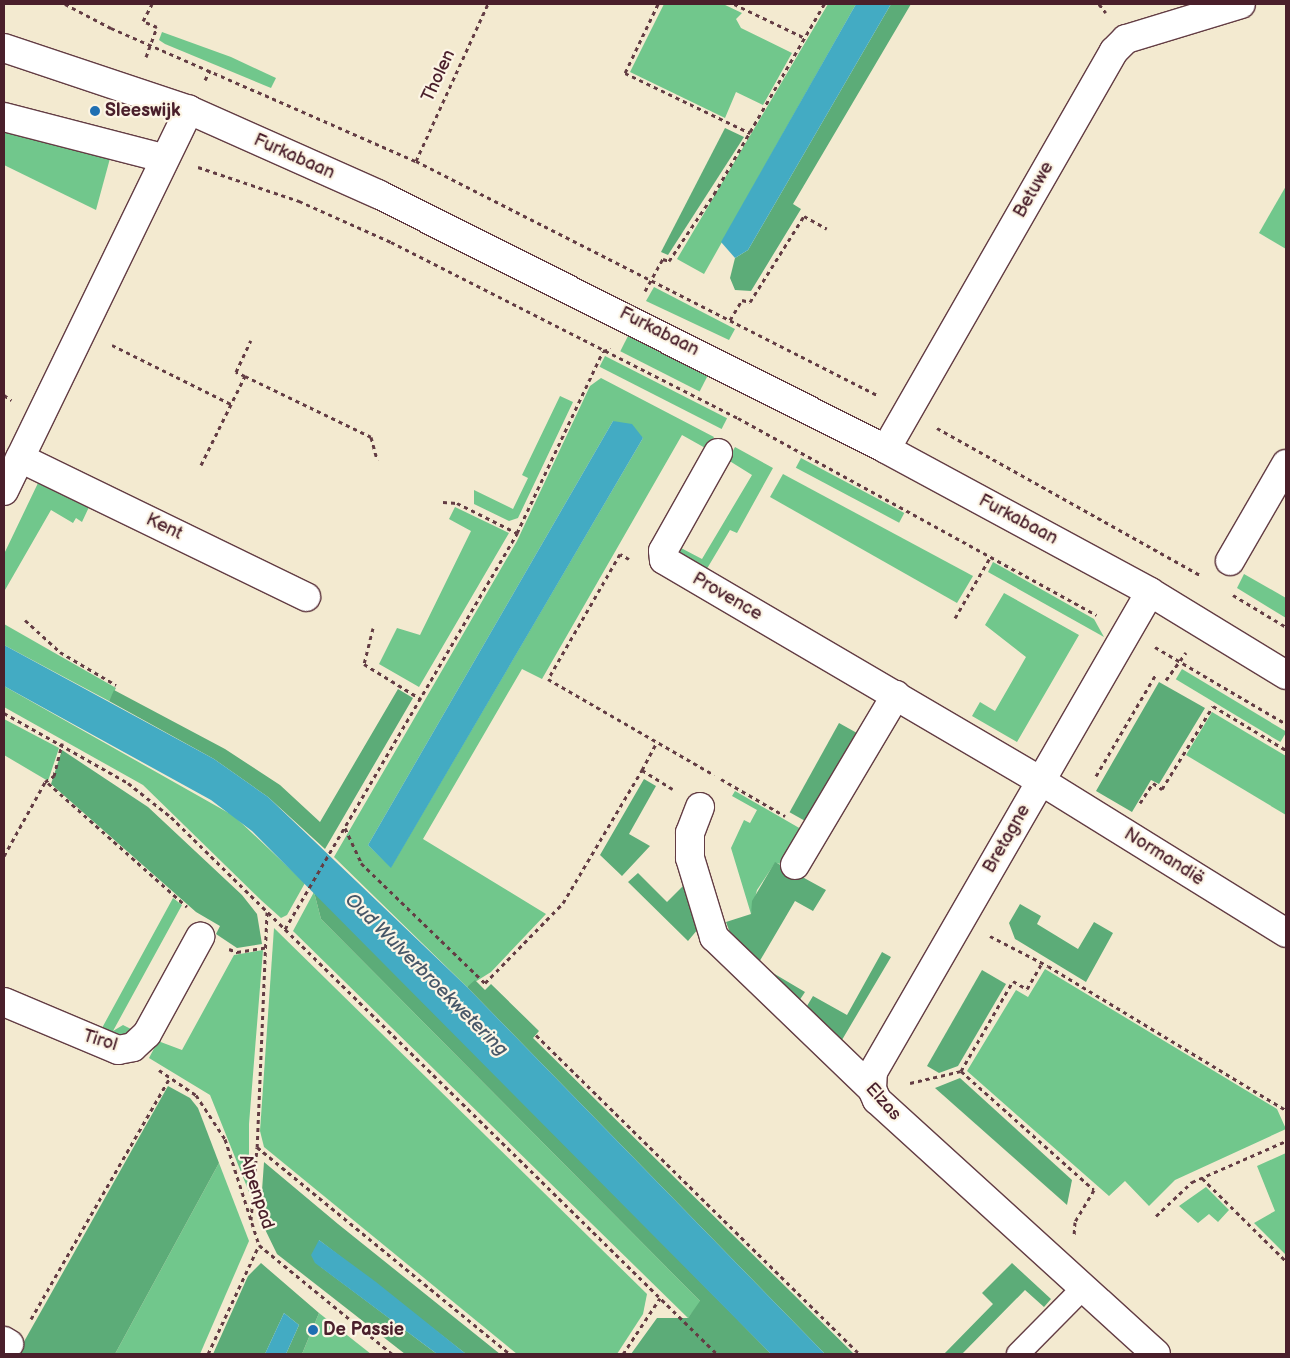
<!DOCTYPE html>
<html>
<head>
<meta charset="utf-8">
<style>
	body { margin:0 }
	#map { position:relative; width:1290px; height:1358px; overflow:hidden; background:#f3ead0; font-family:"Balsamiq Sans",sans-serif }
	div>[style] { position:absolute }
	[style*='--x'] { left:calc(var(--x)*1px); top:calc(var(--y)*1px); width:calc(var(--w)*1px); rotate:calc(var(--a)*1deg) }
	.green>* { inset:0; background:#71c78c; transform-origin:0 0 }
	.forest>* { inset:0; background:#5cac78; transform-origin:0 0 }
	.water>* { inset:0; background:#43abc3 }
	.path>* { height:3px; margin-top:-1.5px; transform-origin:0; background:repeating-linear-gradient(90deg,#633d44 0 4px,transparent 0 8px) }
	.roads { filter:drop-shadow(1px 0 #633d44) drop-shadow(-1px 0 #633d44) drop-shadow(0 1px #633d44) drop-shadow(0 -1px #633d44) }
	.lane>* { height:22px; margin:-11px; padding:0 11px; transform-origin:11px; border-radius:11px; background:#fff }
	.street>* { height:28px; margin:-14px; padding:0 14px; transform-origin:14px; border-radius:14px; background:#fff }
	.secondary>* { height:28px; margin:-14px; padding:0 14px; transform-origin:14px; border-radius:14px; background:#fff }
	.dots>* { width:14px; height:14px; translate:-50% -50%; box-sizing:border-box; border:2px solid #fcf5e5; border-radius:50% }
	span { translate:-50% -50%; white-space:nowrap; text-align:center; line-height:1.15; -webkit-text-stroke:4.5px #fcf5e5; paint-order:stroke }
	.street-label { font-size:18px; color:#4a1f2b }
	.poi-label { font-size:18px; color:#4a1f2b; font-weight:700 }
	.left { translate:0 -50%; text-align:left }
	.water-label { font-size:19px; color:#475768; font-style:italic }
	.frame { position:absolute; inset:0; border:5px solid #4a1f2b; pointer-events:none }
</style>
</head>
<body>
<div id="map">
	<div class="green">
		<i style="clip-path:polygon(664px 4px,723px 4px,742px 13px,736px 19px,741px 28px,792px 53px,763px 105px,736px 92px,725px 118px,630px 72px)"></i>
		<i style="clip-path:polygon(828px 4px,856px 4px,704px 274px,677px 259px)"></i>
		<i style="clip-path:polygon(162px 32px,231px 57px,276px 78px,271px 88px,165px 44px,159px 40px)"></i>
		<i style="clip-path:polygon(4px 125px,112px 151px,96px 210px,4px 165px)"></i>
		<i style="clip-path:polygon(1286px 186px,1286px 249px,1259px 233px)"></i>
		<i style="clip-path:polygon(654px 287px,735px 329px,729px 340px,646px 301px)"></i>
		<i style="left:628px;top:336px;width:89px;height:17px;rotate:27deg"></i>
		<i style="left:605px;top:356px;width:137px;height:12px;rotate:27deg"></i>
		<i style="clip-path:polygon(evenodd,601px 378px,714px 437px,707px 449px,682px 435px,542px 679px,522px 669px,423px 839px,546px 914px,491px 972px,467px 987px,334px 857px,517px 541px,590px 386px,601px 378px,613px 421px,643px 438px,391px 867px,368px 845px,613px 421px)"></i>
		<i style="clip-path:polygon(560px 396px,573px 402px,518px 518px,509px 521px,474px 504px,474px 490px,513px 509px,528px 478px,522px 475px)"></i>
		<i style="clip-path:polygon(735px 447px,773px 468px,737px 533px,730px 530px,705px 572px,678px 552px,681px 548px,702px 559px,752px 475px,728px 460px)"></i>
		<i style="left:801px;top:458px;width:117px;height:11px;rotate:28deg"></i>
		<i style="clip-path:polygon(783px 474px,973px 576px,957px 603px,770px 497px)"></i>
		<i style="clip-path:polygon(38px 483px,89px 507px,82px 522px,76px 518px,73px 523px,51px 510px,5px 590px,4px 554px)"></i>
		<i style="clip-path:polygon(455px 507px,509px 533px,419px 687px,379px 664px,397px 628px,420px 635px,471px 531px,449px 519px)"></i>
		<i style="clip-path:polygon(993px 562px,1094px 619px,1104px 637px,988px 572px)"></i>
		<i style="clip-path:polygon(1244px 574px,1286px 598px,1286px 618px,1237px 588px)"></i>
		<i style="clip-path:polygon(1004px 593px,1079px 635px,1017px 742px,972px 716px,980px 702px,995px 711px,1026px 657px,985px 625px)"></i>
		<i style="clip-path:polygon(4px 624px,116px 688px,109px 701px,4px 645px)"></i>
		<i style="left:1182px;top:669px;width:122px;height:12px;rotate:31deg"></i>
		<i style="clip-path:polygon(4px 686px,234px 816px,305px 883px,287px 915px,281px 918px,262px 901px,143px 785px,4px 707px)"></i>
		<i style="clip-path:polygon(1212px 712px,1286px 756px,1286px 815px,1186px 755px)"></i>
		<i style="clip-path:polygon(4px 719px,59px 748px,48px 781px,4px 755px)"></i>
		<i style="clip-path:polygon(735px 791px,801px 829px,781px 864px,775px 863px,757px 890px,751px 914px,731px 848px,744px 820px,750px 823px,757px 810px,732px 796px)"></i>
		<i style="clip-path:polygon(314px 892px,321px 919px,701px 1302px,688px 1318px,293px 931px)"></i>
		<i style="clip-path:polygon(173px 898px,182px 905px,113px 1031px,123px 1025px,133px 1030px,118px 1037px,102px 1028px)"></i>
		<i style="clip-path:polygon(274px 928px,647px 1294px,643px 1314px,617px 1354px,517px 1354px,264px 1147px,260px 1131px)"></i>
		<i style="clip-path:polygon(263px 950px,249px 1124px,249px 1192px,210px 1095px,149px 1058px,158px 1041px,182px 1050px,234px 955px)"></i>
		<i style="clip-path:polygon(1045px 969px,1277px 1109px,1286px 1129px,1175px 1180px,1149px 1206px,1125px 1181px,1109px 1196px,967px 1071px,1016px 990px,1028px 997px)"></i>
		<i style="clip-path:polygon(1286px 1153px,1286px 1255px,1254px 1223px,1275px 1211px,1257px 1166px)"></i>
		<i style="clip-path:polygon(219px 1163px,249px 1241px,200px 1354px,115px 1354px)"></i>
		<i style="clip-path:polygon(1206px 1187px,1229px 1210px,1218px 1222px,1209px 1214px,1198px 1223px,1179px 1206px)"></i>
		<i style="clip-path:polygon(319px 1313px,371px 1354px,302px 1354px)"></i>
	</div>
	<div class="forest">
		<i style="clip-path:polygon(891px 4px,911px 4px,793px 204px,801px 209px,751px 291px,735px 290px,730px 278px,735px 258px,748px 250px)"></i>
		<i style="clip-path:polygon(725px 128px,744px 137px,668px 255px,661px 252px)"></i>
		<i style="clip-path:polygon(1159px 682px,1205px 708px,1159px 784px,1151px 780px,1132px 812px,1096px 791px)"></i>
		<i style="clip-path:polygon(398px 689px,413px 698px,325px 849px,268px 797px,214px 759px,109px 701px,114px 690px,225px 749px,280px 785px,320px 822px)"></i>
		<i style="left:839px;top:723px;width:21px;height:102px;rotate:29deg"></i>
		<i style="clip-path:polygon(62px 750px,148px 807px,242px 895px,257px 914px,262px 944px,237px 948px,216px 934px,220px 926px,196px 912px,51px 784px)"></i>
		<i style="clip-path:polygon(644px 779px,656px 786px,629px 834px,650px 846px,622px 876px,600px 855px)"></i>
		<i style="clip-path:polygon(775px 862px,826px 890px,813px 911px,795px 901px,758px 964px,805px 992px,797px 1004px,733px 941px,726px 922px,751px 914px,752px 901px)"></i>
		<i style="clip-path:polygon(638px 873px,667px 902px,685px 884px,698px 929px,688px 941px,628px 882px)"></i>
		<i style="clip-path:polygon(314px 892px,486px 1063px,771px 1354px,631px 1354px,657px 1318px,688px 1318px,700px 1301px,321px 919px)"></i>
		<i style="clip-path:polygon(1020px 904px,1041px 916px,1037px 924px,1078px 949px,1094px 922px,1113px 933px,1086px 982px,1015px 939px,1009px 923px)"></i>
		<i style="clip-path:polygon(882px 952px,891px 957px,839px 1045px,804px 1011px,813px 996px,847px 1015px)"></i>
		<i style="clip-path:polygon(982px 970px,1006px 984px,958px 1066px,939px 1073px,927px 1066px)"></i>
		<i style="clip-path:polygon(475px 980px,485px 990px,491px 984px,539px 1031px,533px 1038px,854px 1354px,825px 1354px,467px 987px)"></i>
		<i style="clip-path:polygon(960px 1078px,1072px 1180px,1067px 1205px,935px 1088px)"></i>
		<i style="clip-path:polygon(168px 1086px,190px 1098px,198px 1108px,219px 1163px,115px 1354px,17px 1354px)"></i>
		<i style="clip-path:polygon(264px 1162px,338px 1224px,500px 1354px,466px 1354px,319px 1240px,321px 1267px,437px 1354px,405px 1354px,277px 1254px,260px 1219px)"></i>
		<i style="clip-path:polygon(261px 1263px,319px 1313px,302px 1354px,286px 1354px,299px 1325px,284px 1313px,265px 1354px,213px 1354px,248px 1276px)"></i>
		<i style="clip-path:polygon(1012px 1263px,1051px 1299px,1044px 1307px,1025px 1290px,962px 1354px,944px 1354px,993px 1304px,982px 1293px)"></i>
	</div>
	<div class="water">
		<i style="clip-path:polygon(856px 4px,891px 4px,748px 250px,735px 258px,721px 242px)"></i>
		<i style="clip-path:polygon(613px 421px,632px 424px,643px 438px,391px 868px,368px 845px)"></i>
		<i style="clip-path:polygon(4px 645px,214px 759px,268px 797px,467px 987px,825px 1354px,771px 1354px,252px 831px,211px 800px,4px 686px)"></i>
		<i style="clip-path:polygon(319px 1240px,376px 1282px,466px 1354px,437px 1354px,315px 1263px,311px 1255px)"></i>
		<i style="clip-path:polygon(284px 1313px,299px 1325px,286px 1354px,265px 1354px)"></i>
	</div>
	<div class="path">
		<i style="--x:65;--y:4;--w:52;--a:27.6"></i>
		<i style="--x:111;--y:28;--w:333;--a:23.6"></i>
		<i style="--x:416;--y:161;--w:519;--a:26.91"></i>
		<i style="--x:658;--y:4;--w:76;--a:115.6"></i>
		<i style="--x:625;--y:73;--w:139;--a:25.6"></i>
		<i style="--x:734;--y:4;--w:79;--a:25.6"></i>
		<i style="--x:1099;--y:4;--w:11;--a:52"></i>
		<i style="--x:146;--y:57;--w:32;--a:-70"></i>
		<i style="--x:157;--y:27;--w:15;--a:-157"></i>
		<i style="--x:143;--y:21;--w:19;--a:-62"></i>
		<i style="--x:205;--y:80;--w:11;--a:-63"></i>
		<i style="--x:416;--y:161;--w:173;--a:-65.4"></i>
		<i style="--x:198;--y:167;--w:107;--a:18.6"></i>
		<i style="--x:299;--y:201;--w:101;--a:24"></i>
		<i style="--x:391;--y:242;--w:389;--a:26.9"></i>
		<i style="--x:738;--y:418;--w:409;--a:28.8"></i>
		<i style="--x:645;--y:291;--w:37;--a:-61"></i>
		<i style="--x:663;--y:259;--w:6;--a:18"></i>
		<i style="--x:669;--y:261;--w:81;--a:-56.1"></i>
		<i style="--x:714;--y:194;--w:220;--a:-59.9"></i>
		<i style="--x:730;--y:320;--w:23;--a:-59"></i>
		<i style="--x:742;--y:300;--w:8;--a:14"></i>
		<i style="--x:750;--y:302;--w:102;--a:-57.9"></i>
		<i style="--x:804;--y:216;--w:26;--a:29"></i>
		<i style="--x:112;--y:345;--w:133;--a:26.4"></i>
		<i style="--x:245;--y:376;--w:10;--a:-156"></i>
		<i style="--x:236;--y:372;--w:35;--a:-65"></i>
		<i style="--x:4;--y:395;--w:9;--a:36"></i>
		<i style="--x:937;--y:428;--w:301;--a:29.2"></i>
		<i style="--x:201;--y:465;--w:99;--a:-63.7"></i>
		<i style="--x:245;--y:376;--w:140;--a:25.8"></i>
		<i style="--x:371;--y:437;--w:24;--a:75"></i>
		<i style="--x:443;--y:502;--w:14;--a:4"></i>
		<i style="--x:457;--y:503;--w:67;--a:26.6"></i>
		<i style="--x:629;--y:559;--w:10;--a:-151"></i>
		<i style="--x:620;--y:554;--w:144;--a:119.9"></i>
		<i style="--x:548;--y:679;--w:192;--a:30"></i>
		<i style="--x:1233;--y:595;--w:62;--a:31.1"></i>
		<i style="--x:955;--y:618;--w:72;--a:-59.9"></i>
		<i style="--x:25;--y:620;--w:47;--a:42.4"></i>
		<i style="--x:60;--y:652;--w:65;--a:30.5"></i>
		<i style="--x:373;--y:628;--w:37;--a:104"></i>
		<i style="--x:364;--y:664;--w:67;--a:31.6"></i>
		<i style="--x:1155;--y:647;--w:152;--a:30.4"></i>
		<i style="--x:1166;--y:680;--w:34;--a:-54"></i>
		<i style="--x:4;--y:713;--w:142;--a:29.4"></i>
		<i style="--x:128;--y:783;--w:55;--a:38.3"></i>
		<i style="--x:171;--y:817;--w:766;--a:44.52"></i>
		<i style="--x:642;--y:770;--w:32;--a:-62"></i>
		<i style="--x:1096;--y:776;--w:118;--a:-59.5"></i>
		<i style="--x:721;--y:779;--w:74;--a:30"></i>
		<i style="--x:48;--y:783;--w:186;--a:41.7"></i>
		<i style="--x:1140;--y:803;--w:24;--a:-57"></i>
		<i style="--x:1153;--y:783;--w:11;--a:34"></i>
		<i style="--x:1162;--y:789;--w:97;--a:-58.4"></i>
		<i style="--x:1213;--y:706;--w:85;--a:31.1"></i>
		<i style="--x:345;--y:828;--w:38;--a:65"></i>
		<i style="--x:361;--y:863;--w:173;--a:44.1"></i>
		<i style="--x:485;--y:983;--w:112;--a:-45.7"></i>
		<i style="--x:563;--y:903;--w:155;--a:-59.3"></i>
		<i style="--x:642;--y:770;--w:36;--a:32"></i>
		<i style="--x:4;--y:856;--w:85;--a:-61"></i>
		<i style="--x:45;--y:782;--w:11;--a:-34"></i>
		<i style="--x:54;--y:776;--w:34;--a:-76"></i>
		<i style="--x:267;--y:912;--w:235;--a:92.4"></i>
		<i style="--x:257;--y:1147;--w:327;--a:39.3"></i>
		<i style="--x:285;--y:929;--w:459;--a:-59.6"></i>
		<i style="--x:517;--y:533;--w:201;--a:-64.7"></i>
		<i style="--x:603;--y:351;--w:8;--a:-14"></i>
		<i style="--x:990;--y:936;--w:65;--a:27.3"></i>
		<i style="--x:1048;--y:966;--w:278;--a:31.2"></i>
		<i style="--x:229;--y:949;--w:9;--a:21"></i>
		<i style="--x:237;--y:952;--w:31;--a:-9"></i>
		<i style="--x:536;--y:1035;--w:454;--a:44.6"></i>
		<i style="--x:159;--y:1070;--w:45;--a:34"></i>
		<i style="--x:196;--y:1095;--w:53;--a:56.6"></i>
		<i style="--x:225;--y:1139;--w:111;--a:72.2"></i>
		<i style="--x:259;--y:1245;--w:172;--a:39.3"></i>
		<i style="--x:961;--y:1071;--w:104;--a:-60"></i>
		<i style="--x:1013;--y:981;--w:16;--a:30"></i>
		<i style="--x:1027;--y:989;--w:30;--a:-60"></i>
		<i style="--x:910;--y:1083;--w:52;--a:-13.2"></i>
		<i style="--x:961;--y:1071;--w:178;--a:41.8"></i>
		<i style="--x:1094;--y:1190;--w:37;--a:121"></i>
		<i style="--x:1075;--y:1222;--w:13;--a:94"></i>
		<i style="--x:1202;--y:1178;--w:118;--a:44.7"></i>
		<i style="--x:1156;--y:1216;--w:50;--a:-43.4"></i>
		<i style="--x:1192;--y:1182;--w:103;--a:-23.6"></i>
		<i style="--x:251;--y:1220;--w:73;--a:-85.3"></i>
		<i style="--x:31;--y:1319;--w:279;--a:-60.1"></i>
		<i style="--x:208;--y:1354;--w:120;--a:-64.9"></i>
		<i style="--x:623;--y:1354;--w:67;--a:-56.5"></i>
	</div>
	<div class="roads">
		<div class="lane">
			<i style="--x:1018;--y:1354;--w:94;--a:-45.4"></i>
		</div>
		<div class="street">
			<i style="--x:4;--y:117;--w:164;--a:14.5"></i>
			<i style="--x:886;--y:449;--w:459;--a:-60.2"></i>
			<i style="--x:1114;--y:51;--w:17;--a:-45"></i>
			<i style="--x:1126;--y:39;--w:120;--a:-16.9"></i>
			<i style="--x:718;--y:453;--w:112;--a:119.3"></i>
			<i style="--x:663;--y:551;--w:9;--a:84"></i>
			<i style="--x:664;--y:560;--w:437;--a:30.4"></i>
			<i style="--x:1041;--y:781;--w:288;--a:31.8"></i>
			<i style="--x:20;--y:458;--w:318;--a:25.9"></i>
			<i style="--x:4;--y:491;--w:424;--a:-64.1"></i>
			<i style="--x:1230;--y:561;--w:112;--a:-60"></i>
			<i style="--x:700;--y:807;--w:28;--a:111"></i>
			<i style="--x:690;--y:833;--w:25;--a:90"></i>
			<i style="--x:690;--y:858;--w:83;--a:73.1"></i>
			<i style="--x:714;--y:937;--w:219;--a:43.9"></i>
			<i style="--x:872;--y:1089;--w:12;--a:66"></i>
			<i style="--x:877;--y:1100;--w:377;--a:42.3"></i>
			<i style="--x:795;--y:865;--w:198;--a:-59.3"></i>
			<i style="--x:4;--y:1002;--w:124;--a:22.8"></i>
			<i style="--x:118;--y:1050;--w:15;--a:-11"></i>
			<i style="--x:133;--y:1047;--w:19;--a:-43"></i>
			<i style="--x:147;--y:1034;--w:111;--a:-61.3"></i>
			<i style="--x:872;--y:1089;--w:17;--a:-87"></i>
			<i style="--x:873;--y:1072;--w:554;--a:-60.01"></i>
			<i style="--x:4;--y:1341;--w:6;--a:31"></i>
		</div>
		<div class="secondary">
			<i style="--x:4;--y:48;--w:195;--a:18.5"></i>
			<i style="--x:189;--y:110;--w:207;--a:24"></i>
			<i style="--x:378;--y:194;--w:568;--a:26.66"></i>
			<i style="--x:886;--y:449;--w:300;--a:28.4"></i>
			<i style="--x:1150;--y:592;--w:159;--a:31.4"></i>
		</div>
	</div>
	<div class="dots">
		<i style="left:95px;top:111px;background:#1f6fb2"></i>
		<i style="left:313px;top:1330px;background:#1f6fb2"></i>
	</div>
	<div class="street-label">
		<span style="left:439px;top:76px;rotate:-65deg">Tholen</span>
		<span style="left:294px;top:157px;rotate:24deg">Furkabaan</span>
		<span style="left:1034px;top:190px;rotate:-60deg">Betuwe</span>
		<span style="left:659px;top:332px;rotate:27deg">Furkabaan</span>
		<span style="left:1018px;top:520px;rotate:28deg">Furkabaan</span>
		<span style="left:164px;top:527px;rotate:26deg">Kent</span>
		<span style="left:727px;top:597px;rotate:30deg">Provence</span>
		<span style="left:1007px;top:839px;rotate:-60deg">Bretagne</span>
		<span style="left:1164px;top:857px;rotate:32deg">Normandië</span>
		<span style="left:100px;top:1041px;rotate:17deg">Tirol</span>
		<span style="left:883px;top:1102px;rotate:48deg">Elzas</span>
		<span style="left:256px;top:1192px;rotate:72deg">Alpenpad</span>
	</div>
	<div class="poi-label">
		<span class="left" style="left:105px;top:111px">Sleeswijk</span>
		<span class="left" style="left:323px;top:1330px">De Passie</span>
	</div>
	<div class="water-label">
		<span style="left:426px;top:975px;rotate:45deg">Oud Wulverbroekwetering</span>
	</div>
	<div class="frame"></div>
</div>
</body>
</html>
